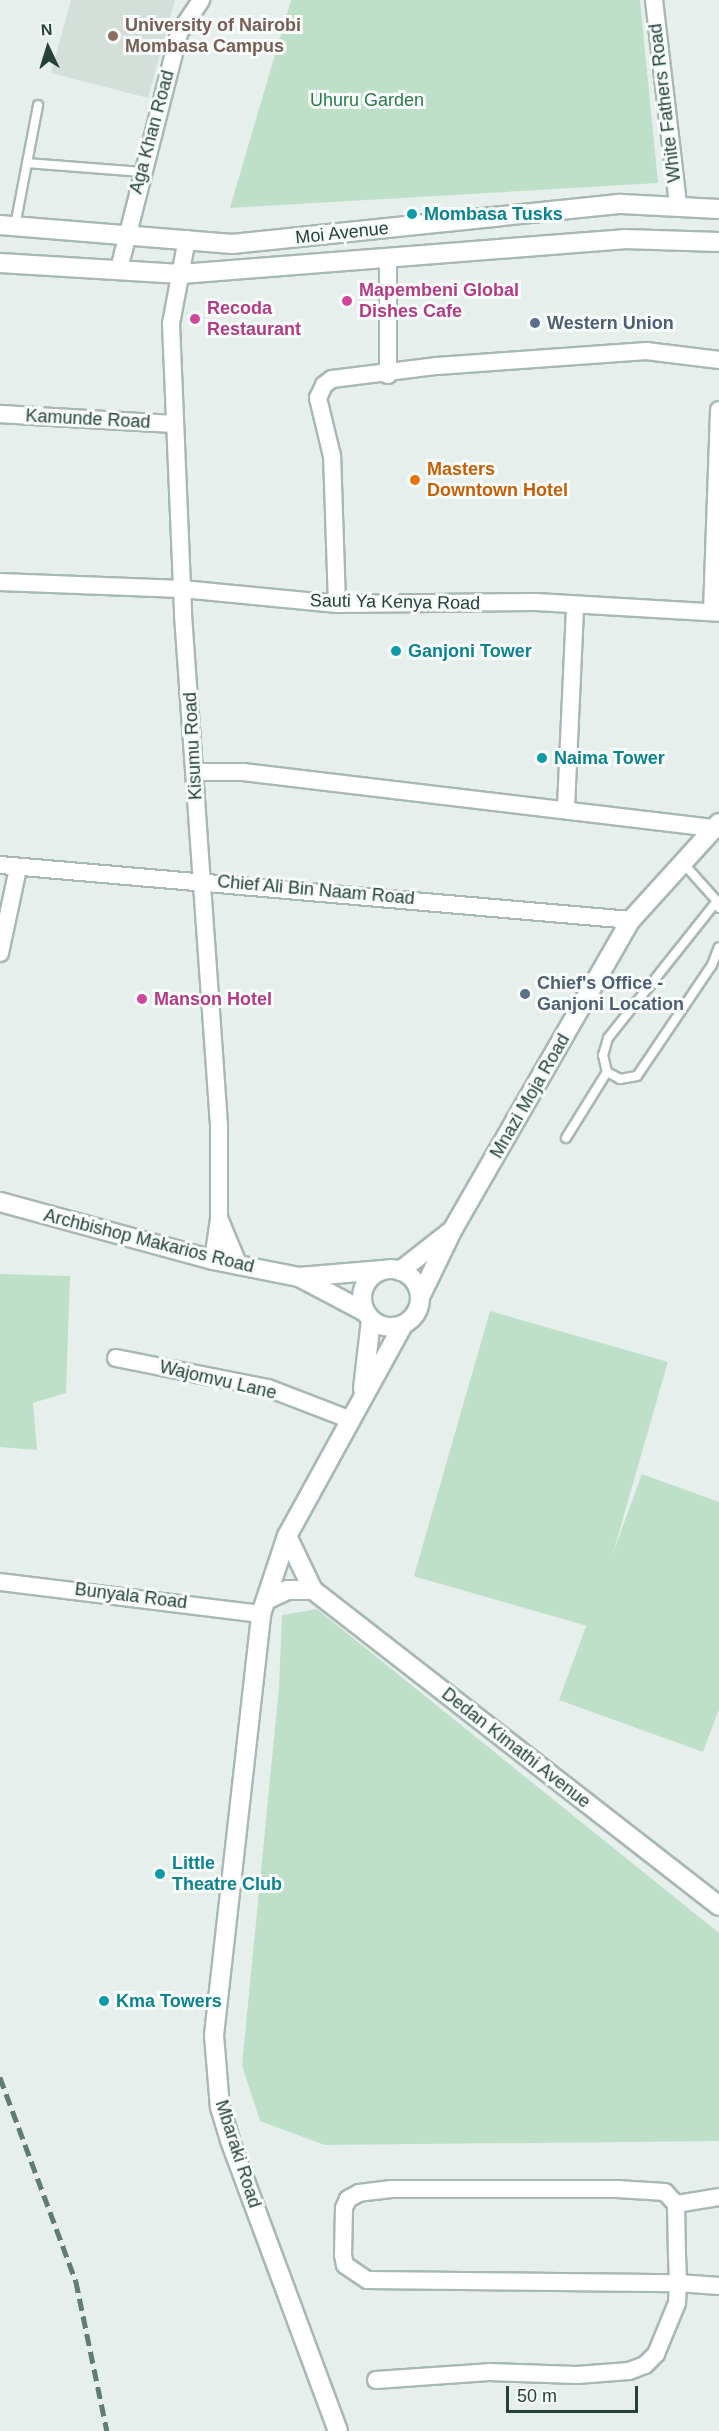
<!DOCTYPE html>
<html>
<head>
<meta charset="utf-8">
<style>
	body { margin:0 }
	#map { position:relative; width:719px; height:2431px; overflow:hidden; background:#e6efeb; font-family:Arial,sans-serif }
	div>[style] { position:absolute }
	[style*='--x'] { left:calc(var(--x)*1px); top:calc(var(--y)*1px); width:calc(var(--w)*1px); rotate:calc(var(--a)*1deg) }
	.built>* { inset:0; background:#d4dfda }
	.green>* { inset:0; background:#bfe0c8; transform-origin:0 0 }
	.roads { filter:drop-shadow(2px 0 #a8b8b2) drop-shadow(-2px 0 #a8b8b2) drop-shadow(0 2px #a8b8b2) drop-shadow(0 -2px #a8b8b2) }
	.service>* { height:8px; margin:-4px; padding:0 4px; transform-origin:4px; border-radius:4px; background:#fff }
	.minor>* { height:16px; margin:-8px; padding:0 8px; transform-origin:8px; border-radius:8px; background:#fff }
	.tertiary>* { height:18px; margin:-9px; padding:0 9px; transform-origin:9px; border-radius:9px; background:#fff }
	.secondary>* { height:18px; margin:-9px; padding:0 9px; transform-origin:9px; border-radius:9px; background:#fff }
	.secondary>.ring { margin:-9px; padding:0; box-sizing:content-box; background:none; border:18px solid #fff; border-radius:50% }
	.rail>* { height:4.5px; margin-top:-2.25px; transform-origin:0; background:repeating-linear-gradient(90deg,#5f7d75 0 12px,transparent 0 18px) }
	.dots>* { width:16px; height:16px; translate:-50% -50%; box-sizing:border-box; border:3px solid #f7fbf9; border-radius:50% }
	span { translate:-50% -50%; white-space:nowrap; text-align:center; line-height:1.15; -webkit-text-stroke:6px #f7fbf9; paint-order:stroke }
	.education-label { font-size:18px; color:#785e54; font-weight:700 }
	.left { translate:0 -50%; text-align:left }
	.park-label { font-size:18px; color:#2d7a4b }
	.street-label { font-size:18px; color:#24423a }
	.culture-label { font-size:18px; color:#0d838f; font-weight:700 }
	.hotel-label { font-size:18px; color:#b23c85; font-weight:700 }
	.service-label { font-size:18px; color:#4e5e75; font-weight:700 }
	.food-label { font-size:18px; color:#c56008; font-weight:700 }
	.north { position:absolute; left:18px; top:18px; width:60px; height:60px; -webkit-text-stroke:4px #f7fbf9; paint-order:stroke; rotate:356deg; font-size:16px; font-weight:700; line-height:24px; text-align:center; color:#24423a }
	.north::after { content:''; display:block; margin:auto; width:21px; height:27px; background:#24423a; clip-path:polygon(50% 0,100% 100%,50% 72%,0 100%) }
	.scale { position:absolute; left:506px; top:2386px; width:132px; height:27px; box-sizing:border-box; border:3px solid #24423a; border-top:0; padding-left:8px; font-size:18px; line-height:21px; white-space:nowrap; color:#24423a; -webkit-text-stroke:4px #f7fbf9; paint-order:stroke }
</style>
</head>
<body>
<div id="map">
	<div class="built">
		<i style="clip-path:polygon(71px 0,175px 0,148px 98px,51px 73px)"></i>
	</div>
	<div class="green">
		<i style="clip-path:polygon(291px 0,640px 0,658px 183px,230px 208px)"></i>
		<i style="clip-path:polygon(0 1274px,70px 1276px,66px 1393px,33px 1403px,37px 1450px,0 1447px)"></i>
		<i style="left:490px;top:1311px;width:185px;height:276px;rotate:16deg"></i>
		<i style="clip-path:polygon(642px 1474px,719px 1502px,719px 1709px,703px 1752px,559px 1700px)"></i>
		<i style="clip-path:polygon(317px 1609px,719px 1933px,719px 2141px,325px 2145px,260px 2121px,242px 2065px,279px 1687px,282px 1615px)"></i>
	</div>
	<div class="roads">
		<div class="service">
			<i style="--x:27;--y:163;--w:115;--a:4.5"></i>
			<i style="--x:15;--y:226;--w:123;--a:-79.2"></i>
			<i style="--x:683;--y:863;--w:51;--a:48.2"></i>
			<i style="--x:719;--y:908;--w:7;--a:-106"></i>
			<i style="--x:717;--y:901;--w:175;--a:128.5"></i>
			<i style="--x:608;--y:1038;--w:18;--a:106"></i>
			<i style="--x:603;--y:1055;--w:17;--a:77"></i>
			<i style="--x:607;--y:1072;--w:15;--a:28"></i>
			<i style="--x:620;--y:1079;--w:17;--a:-10"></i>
			<i style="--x:637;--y:1076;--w:134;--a:-56"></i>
			<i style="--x:712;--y:965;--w:19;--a:-69"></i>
			<i style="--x:566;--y:1138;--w:78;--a:-58.2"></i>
		</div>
		<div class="minor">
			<i style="--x:654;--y:0;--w:206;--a:83.3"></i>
			<i style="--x:187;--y:239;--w:86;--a:100.7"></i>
			<i style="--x:171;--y:324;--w:291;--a:87.6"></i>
			<i style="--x:183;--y:615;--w:511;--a:85.96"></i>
			<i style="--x:219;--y:1125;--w:94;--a:90"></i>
			<i style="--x:219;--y:1219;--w:41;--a:98.3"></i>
			<i style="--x:119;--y:269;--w:244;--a:-75.7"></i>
			<i style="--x:179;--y:33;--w:40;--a:-56"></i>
			<i style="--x:388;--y:375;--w:115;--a:-90"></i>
			<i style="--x:0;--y:414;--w:175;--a:3.3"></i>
			<i style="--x:0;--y:582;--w:182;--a:2.2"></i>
			<i style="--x:182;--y:589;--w:156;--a:5.5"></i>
			<i style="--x:337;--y:604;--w:199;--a:-0.6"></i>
			<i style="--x:536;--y:602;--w:183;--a:3.4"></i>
			<i style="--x:337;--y:604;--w:148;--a:-91.9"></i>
			<i style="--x:332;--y:456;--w:60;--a:-103.6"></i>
			<i style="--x:318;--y:398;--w:14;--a:-65"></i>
			<i style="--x:324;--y:385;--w:10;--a:-37"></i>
			<i style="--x:332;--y:379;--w:106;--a:-7.1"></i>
			<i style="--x:437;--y:366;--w:210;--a:-4.1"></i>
			<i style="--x:646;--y:351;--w:74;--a:7"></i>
			<i style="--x:712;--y:612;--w:202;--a:-88"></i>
			<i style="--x:195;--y:772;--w:48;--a:0"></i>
			<i style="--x:243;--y:772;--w:476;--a:6.8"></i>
			<i style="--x:566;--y:807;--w:201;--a:-87.4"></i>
			<i style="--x:0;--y:865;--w:633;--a:4.98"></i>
			<i style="--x:0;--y:953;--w:87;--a:-78"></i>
			<i style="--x:220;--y:1220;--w:50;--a:67.6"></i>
			<i style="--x:116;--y:1358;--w:155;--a:11.2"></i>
			<i style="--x:268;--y:1388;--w:89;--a:21.1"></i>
			<i style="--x:0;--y:1582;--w:263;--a:7"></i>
			<i style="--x:676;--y:2204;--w:44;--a:-9.2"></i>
			<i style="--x:376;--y:2380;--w:113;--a:-4"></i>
			<i style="--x:489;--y:2372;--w:88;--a:2"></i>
			<i style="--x:577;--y:2375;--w:52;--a:-4.4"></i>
			<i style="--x:629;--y:2371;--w:17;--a:-21"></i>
			<i style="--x:645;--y:2365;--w:16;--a:-45"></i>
			<i style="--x:656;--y:2354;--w:55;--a:-67.6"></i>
			<i style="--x:677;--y:2303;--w:20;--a:-87"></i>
			<i style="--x:678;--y:2283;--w:27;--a:-92"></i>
			<i style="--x:677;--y:2256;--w:52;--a:-91.1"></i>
			<i style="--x:676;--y:2204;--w:16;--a:-133"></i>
			<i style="--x:665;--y:2192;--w:48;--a:-176.4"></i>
			<i style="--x:617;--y:2189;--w:226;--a:180"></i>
			<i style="--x:391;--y:2189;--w:32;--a:173"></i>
			<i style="--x:359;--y:2193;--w:13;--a:151"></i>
			<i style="--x:348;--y:2199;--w:10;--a:114"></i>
			<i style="--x:344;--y:2208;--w:47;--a:91.2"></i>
			<i style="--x:343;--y:2255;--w:10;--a:79"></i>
			<i style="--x:345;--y:2265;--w:27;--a:34"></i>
			<i style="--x:367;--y:2280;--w:311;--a:0.6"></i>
			<i style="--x:678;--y:2283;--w:41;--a:4.2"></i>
		</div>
		<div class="tertiary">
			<i style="--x:0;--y:1202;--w:221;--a:15.2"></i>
			<i style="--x:213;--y:1260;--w:88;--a:11.2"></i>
			<i style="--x:299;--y:1277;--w:84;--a:-4.8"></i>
			<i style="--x:299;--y:1277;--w:75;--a:27.9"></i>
			<i style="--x:287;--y:1536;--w:60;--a:64.3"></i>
			<i style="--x:313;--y:1590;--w:514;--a:37.89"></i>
			<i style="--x:266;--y:1600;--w:23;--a:-25"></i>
			<i style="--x:287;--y:1590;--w:26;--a:0"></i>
		</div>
		<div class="secondary">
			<i style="--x:0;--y:225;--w:233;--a:4.7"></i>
			<i style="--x:232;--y:244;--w:391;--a:-5.9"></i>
			<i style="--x:621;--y:204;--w:98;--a:2.9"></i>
			<i style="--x:0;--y:263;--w:181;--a:3.5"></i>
			<i style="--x:181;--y:274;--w:444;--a:-4.5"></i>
			<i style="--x:624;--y:239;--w:95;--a:1.8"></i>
			<i class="ring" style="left:362px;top:1269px;width:40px;height:40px"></i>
			<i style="--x:400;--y:1271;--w:63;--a:-38"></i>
			<i style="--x:420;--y:1297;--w:76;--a:-64.1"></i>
			<i style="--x:453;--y:1229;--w:357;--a:-60.1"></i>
			<i style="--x:631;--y:920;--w:131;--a:-47.8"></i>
			<i style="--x:363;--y:1389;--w:69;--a:-83.4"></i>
			<i style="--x:338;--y:2431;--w:310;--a:-110.4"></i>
			<i style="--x:230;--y:2140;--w:34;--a:-107"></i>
			<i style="--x:220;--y:2108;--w:73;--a:-94.7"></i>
			<i style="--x:214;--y:2035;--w:424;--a:-83.6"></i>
			<i style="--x:261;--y:1614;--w:82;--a:-71.6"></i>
			<i style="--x:287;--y:1536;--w:241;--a:-61.2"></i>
		</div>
	</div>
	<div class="rail">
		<i style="--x:0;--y:2077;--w:218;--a:69.6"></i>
		<i style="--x:76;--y:2281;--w:153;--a:78.3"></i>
	</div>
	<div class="dots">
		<i style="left:113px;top:36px;background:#8d6e63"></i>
		<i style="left:412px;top:214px;background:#0f9aa8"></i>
		<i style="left:347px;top:301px;background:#d1479c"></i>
		<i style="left:195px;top:319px;background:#d1479c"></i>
		<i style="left:535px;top:323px;background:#5c6f8a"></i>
		<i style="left:415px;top:480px;background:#e8710a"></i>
		<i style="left:396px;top:651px;background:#0f9aa8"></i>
		<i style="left:542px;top:758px;background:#0f9aa8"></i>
		<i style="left:525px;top:994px;background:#5c6f8a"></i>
		<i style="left:142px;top:999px;background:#d1479c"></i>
		<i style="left:160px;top:1874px;background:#0f9aa8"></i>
		<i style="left:104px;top:2001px;background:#0f9aa8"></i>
	</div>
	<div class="education-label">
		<span class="left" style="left:125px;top:36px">University of Nairobi<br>Mombasa Campus</span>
	</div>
	<div class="park-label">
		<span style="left:367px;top:100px">Uhuru Garden</span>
	</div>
	<div class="street-label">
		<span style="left:665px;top:103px;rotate:-97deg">White Fathers Road</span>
		<span style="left:152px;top:132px;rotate:-75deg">Aga Khan Road</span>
		<span style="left:342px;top:233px;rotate:-6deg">Moi Avenue</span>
		<span style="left:88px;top:419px;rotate:3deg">Kamunde Road</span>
		<span style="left:395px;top:602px;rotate:1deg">Sauti Ya Kenya Road</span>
		<span style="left:193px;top:746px;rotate:-93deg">Kisumu Road</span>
		<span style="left:316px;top:890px;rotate:5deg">Chief Ali Bin Naam Road</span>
		<span style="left:530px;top:1096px;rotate:-60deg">Mnazi Moja Road</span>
		<span style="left:149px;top:1241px;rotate:14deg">Archbishop Makarios Road</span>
		<span style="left:218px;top:1380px;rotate:13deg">Wajomvu Lane</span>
		<span style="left:131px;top:1596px;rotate:7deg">Bunyala Road</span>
		<span style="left:516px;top:1748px;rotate:38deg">Dedan Kimathi Avenue</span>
		<span style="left:238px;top:2154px;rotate:72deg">Mbaraki Road</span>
	</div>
	<div class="culture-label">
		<span class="left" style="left:424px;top:214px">Mombasa Tusks</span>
		<span class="left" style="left:408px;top:651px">Ganjoni Tower</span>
		<span class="left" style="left:554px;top:758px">Naima Tower</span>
		<span class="left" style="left:172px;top:1874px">Little<br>Theatre Club</span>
		<span class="left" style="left:116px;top:2001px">Kma Towers</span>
	</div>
	<div class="hotel-label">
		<span class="left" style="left:359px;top:301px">Mapembeni Global<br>Dishes Cafe</span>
		<span class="left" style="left:207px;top:319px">Recoda<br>Restaurant</span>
		<span class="left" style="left:154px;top:999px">Manson Hotel</span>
	</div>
	<div class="service-label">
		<span class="left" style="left:547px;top:323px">Western Union</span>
		<span class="left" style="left:537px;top:994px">Chief's Office -<br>Ganjoni Location</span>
	</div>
	<div class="food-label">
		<span class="left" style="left:427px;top:480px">Masters<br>Downtown Hotel</span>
	</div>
	<div class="north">N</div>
	<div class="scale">50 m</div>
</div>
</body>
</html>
